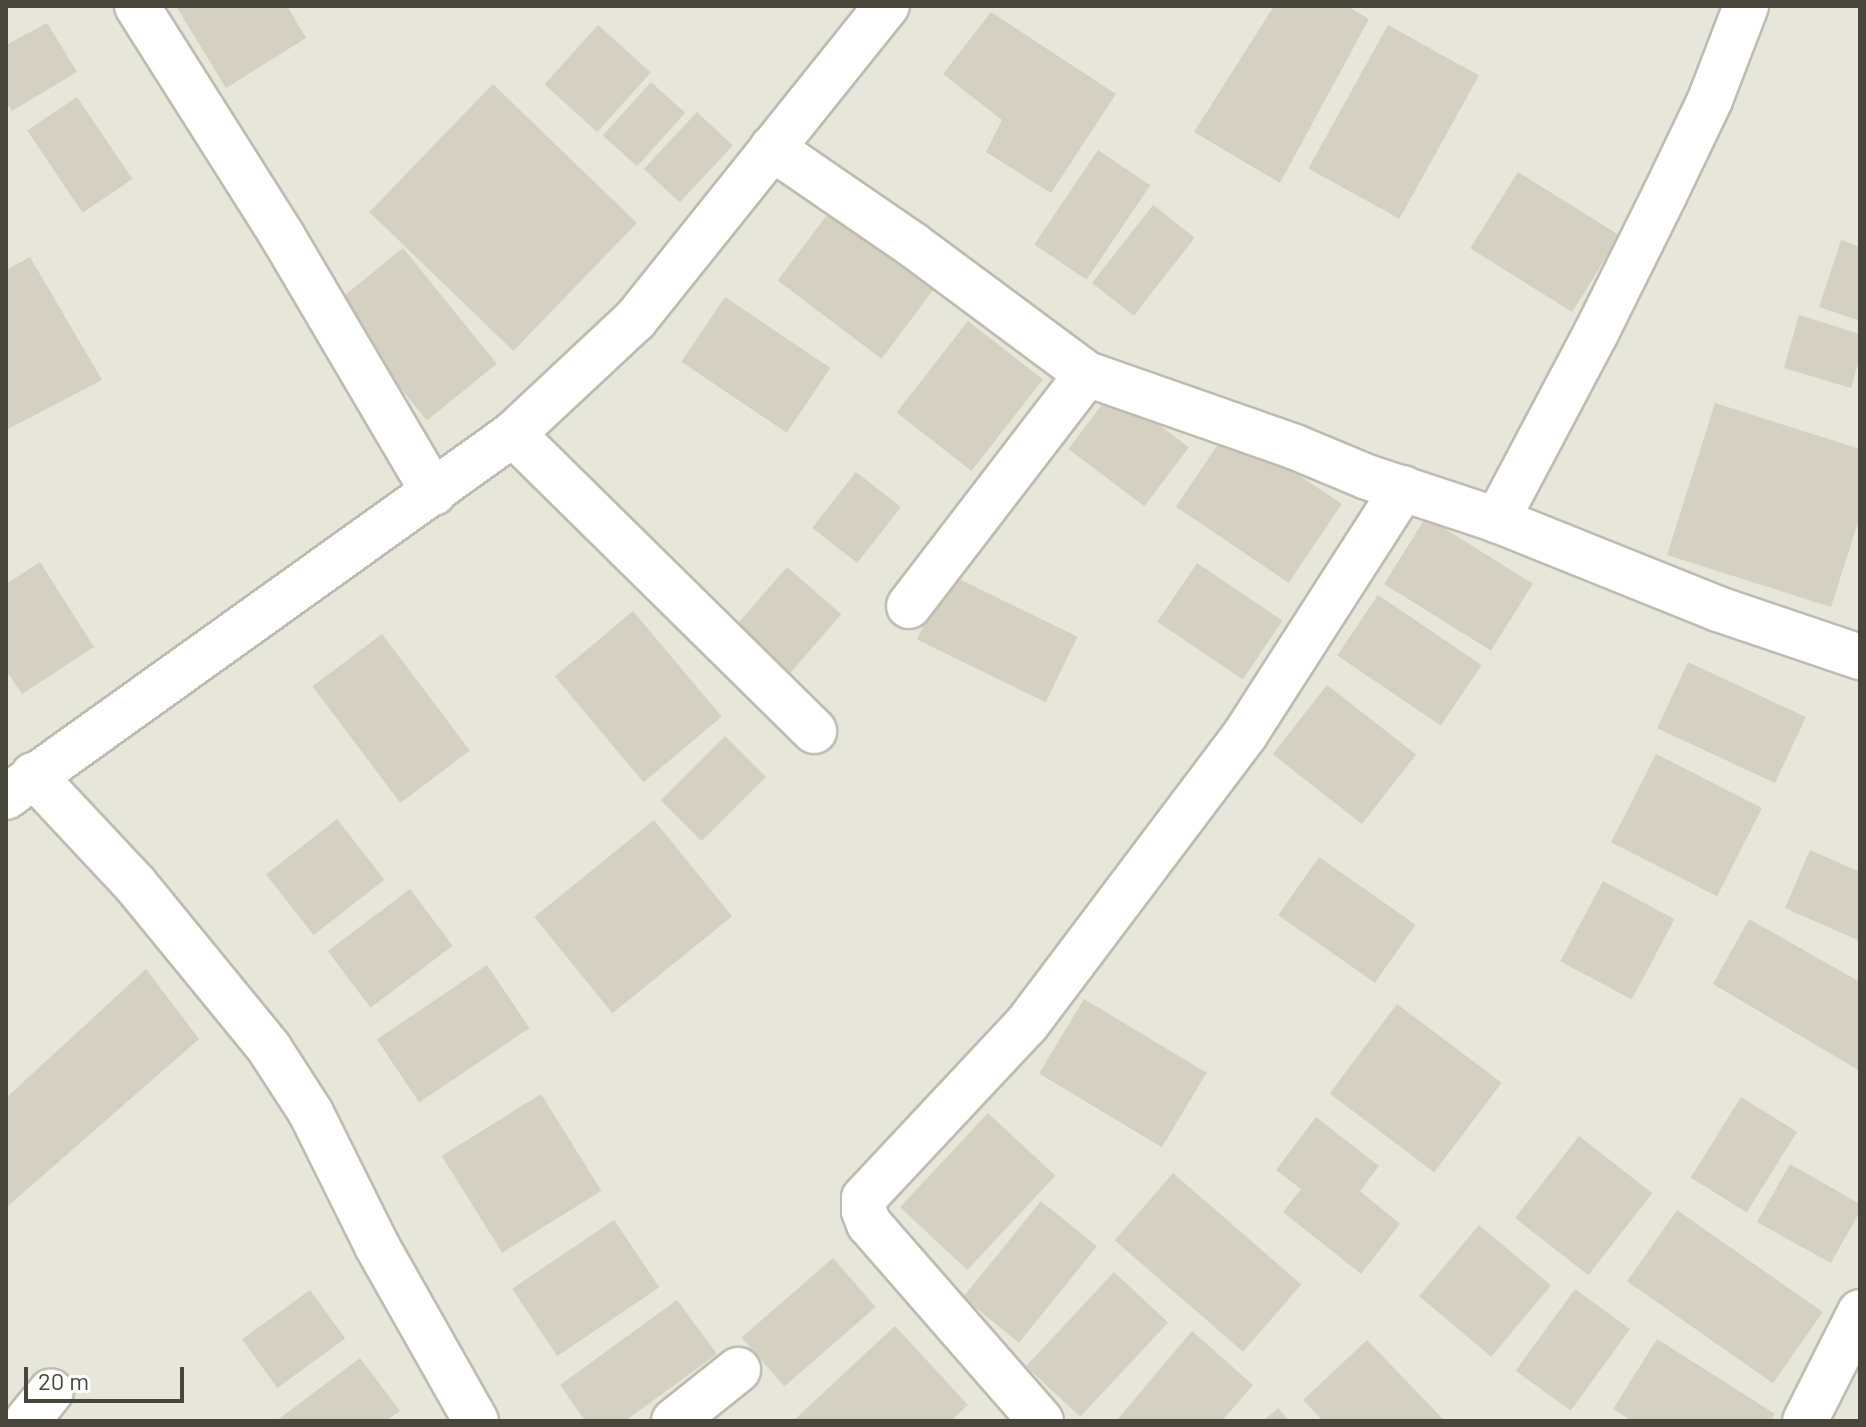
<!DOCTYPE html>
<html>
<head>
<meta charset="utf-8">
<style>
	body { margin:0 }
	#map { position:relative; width:1866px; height:1427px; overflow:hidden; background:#f4f3ec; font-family:Barlow,sans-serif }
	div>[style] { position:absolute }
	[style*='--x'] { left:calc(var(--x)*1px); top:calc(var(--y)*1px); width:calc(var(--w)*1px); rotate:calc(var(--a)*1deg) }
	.residential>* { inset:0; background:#e7e6da; transform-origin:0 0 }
	.building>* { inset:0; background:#d4d1c2; transform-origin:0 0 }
	.roads { filter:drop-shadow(2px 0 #bfbcaf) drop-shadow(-2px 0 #bfbcaf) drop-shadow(0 2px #bfbcaf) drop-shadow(0 -2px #bfbcaf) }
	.minor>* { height:44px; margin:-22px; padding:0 22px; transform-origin:22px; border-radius:22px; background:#fff }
	.tertiary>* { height:44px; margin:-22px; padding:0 22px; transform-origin:22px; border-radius:22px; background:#fff }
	span { translate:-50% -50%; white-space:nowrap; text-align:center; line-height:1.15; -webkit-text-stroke:8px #fff; paint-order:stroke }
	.frame { position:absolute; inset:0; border:8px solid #48453a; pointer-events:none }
	.scale { position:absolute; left:24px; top:1367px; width:160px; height:36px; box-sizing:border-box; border:4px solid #48453a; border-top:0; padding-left:10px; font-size:24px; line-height:28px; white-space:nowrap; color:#48453a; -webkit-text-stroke:6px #fff; paint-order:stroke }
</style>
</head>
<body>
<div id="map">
	<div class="residential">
		<i style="left:6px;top:6px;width:1854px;height:1415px"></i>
	</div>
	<div class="building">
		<i style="clip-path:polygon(176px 6px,287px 6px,306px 38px,226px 88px)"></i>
		<i style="clip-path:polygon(1274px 6px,1347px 6px,1369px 19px,1280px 183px,1194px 132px)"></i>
		<i style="clip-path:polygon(991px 12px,1116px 94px,1051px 193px,986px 152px,1002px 120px,943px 74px)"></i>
		<i style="clip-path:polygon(47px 23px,77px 72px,12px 111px,6px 102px,6px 45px)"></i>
		<i style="left:598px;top:25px;width:71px;height:80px;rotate:42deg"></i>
		<i style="left:1388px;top:25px;width:104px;height:164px;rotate:29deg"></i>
		<i style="left:651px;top:82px;width:46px;height:72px;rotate:42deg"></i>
		<i style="left:493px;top:84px;width:200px;height:178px;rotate:44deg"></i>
		<i style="left:77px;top:97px;width:99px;height:60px;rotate:56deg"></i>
		<i style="left:697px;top:112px;width:49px;height:78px;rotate:43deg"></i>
		<i style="left:1098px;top:150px;width:63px;height:114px;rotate:34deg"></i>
		<i style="left:1518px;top:172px;width:120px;height:90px;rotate:32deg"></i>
		<i style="left:839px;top:199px;width:130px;height:102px;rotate:37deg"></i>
		<i style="left:1153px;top:205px;width:53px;height:99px;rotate:38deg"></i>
		<i style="clip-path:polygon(1841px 240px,1860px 247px,1860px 321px,1819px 307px)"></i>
		<i style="left:403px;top:248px;width:149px;height:90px;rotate:51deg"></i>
		<i style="clip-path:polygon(30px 257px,102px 380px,6px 430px,6px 270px)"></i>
		<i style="left:725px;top:297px;width:127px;height:78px;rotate:34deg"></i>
		<i style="clip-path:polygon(1799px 315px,1860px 334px,1860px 356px,1851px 388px,1784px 368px)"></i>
		<i style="left:968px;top:321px;width:95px;height:116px;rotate:38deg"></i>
		<i style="left:1113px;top:390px;width:95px;height:74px;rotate:37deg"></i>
		<i style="clip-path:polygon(1715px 403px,1860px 449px,1860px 516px,1831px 607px,1667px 555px)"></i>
		<i style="left:1229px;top:428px;width:136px;height:95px;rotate:34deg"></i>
		<i style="left:856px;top:472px;width:57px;height:71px;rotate:38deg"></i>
		<i style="left:1426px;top:517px;width:126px;height:79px;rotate:32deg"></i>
		<i style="clip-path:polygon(40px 562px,94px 647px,22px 694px,6px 670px,6px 584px)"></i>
		<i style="left:1197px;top:563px;width:103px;height:71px;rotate:34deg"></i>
		<i style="left:787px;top:567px;width:72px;height:78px;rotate:41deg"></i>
		<i style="left:949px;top:574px;width:143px;height:73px;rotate:26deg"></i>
		<i style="left:1378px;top:595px;width:125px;height:73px;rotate:34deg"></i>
		<i style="left:633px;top:611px;width:138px;height:102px;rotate:50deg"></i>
		<i style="left:382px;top:634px;width:146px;height:87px;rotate:53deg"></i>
		<i style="left:1688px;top:662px;width:130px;height:73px;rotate:25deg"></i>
		<i style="left:1327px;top:685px;width:113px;height:88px;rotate:38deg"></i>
		<i style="left:725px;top:736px;width:58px;height:91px;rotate:45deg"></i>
		<i style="left:1656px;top:754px;width:119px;height:99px;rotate:27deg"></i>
		<i style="left:337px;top:819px;width:77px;height:90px;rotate:52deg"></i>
		<i style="left:654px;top:820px;width:124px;height:154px;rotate:51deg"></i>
		<i style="clip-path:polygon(1810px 850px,1860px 872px,1860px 941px,1785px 908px)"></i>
		<i style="left:1319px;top:857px;width:118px;height:71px;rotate:35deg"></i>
		<i style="left:1603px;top:881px;width:81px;height:91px;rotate:28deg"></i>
		<i style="left:410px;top:889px;width:71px;height:103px;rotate:53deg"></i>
		<i style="clip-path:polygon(1749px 919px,1860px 982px,1860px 1071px,1713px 984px)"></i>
		<i style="left:487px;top:965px;width:76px;height:133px;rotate:56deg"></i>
		<i style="clip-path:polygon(146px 969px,199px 1039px,8px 1206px,6px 1098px)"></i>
		<i style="left:1084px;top:999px;width:143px;height:87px;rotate:31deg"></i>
		<i style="left:1397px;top:1004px;width:131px;height:112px;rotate:37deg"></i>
		<i style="left:541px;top:1094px;width:114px;height:117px;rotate:58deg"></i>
		<i style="left:1741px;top:1097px;width:66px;height:95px;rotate:32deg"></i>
		<i style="left:988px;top:1113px;width:92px;height:129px;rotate:43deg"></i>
		<i style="clip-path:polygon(1316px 1117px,1379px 1166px,1360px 1191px,1400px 1224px,1361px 1274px,1283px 1212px,1301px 1189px,1276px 1170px)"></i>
		<i style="left:1579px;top:1136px;width:93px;height:104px;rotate:38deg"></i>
		<i style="clip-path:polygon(1790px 1164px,1860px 1204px,1860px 1211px,1831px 1263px,1757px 1222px)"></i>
		<i style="left:1173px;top:1173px;width:170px;height:89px;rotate:41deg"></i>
		<i style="left:1041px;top:1201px;width:72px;height:124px;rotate:39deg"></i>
		<i style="left:1677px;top:1210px;width:178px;height:87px;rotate:35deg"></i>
		<i style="left:614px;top:1220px;width:81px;height:123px;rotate:56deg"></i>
		<i style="left:1479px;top:1225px;width:94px;height:93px;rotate:40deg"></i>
		<i style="left:833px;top:1258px;width:65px;height:121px;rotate:49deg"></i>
		<i style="left:1114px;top:1272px;width:74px;height:129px;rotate:43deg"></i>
		<i style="left:1575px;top:1289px;width:68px;height:101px;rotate:36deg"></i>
		<i style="left:310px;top:1290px;width:60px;height:84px;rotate:54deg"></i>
		<i style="clip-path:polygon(677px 1300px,717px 1354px,625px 1421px,585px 1421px,560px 1385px)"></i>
		<i style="clip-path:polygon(895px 1326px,968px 1405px,951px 1421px,793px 1421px)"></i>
		<i style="clip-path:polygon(1192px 1331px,1253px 1385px,1222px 1421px,1116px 1421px)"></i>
		<i style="clip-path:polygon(1657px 1339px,1775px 1414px,1770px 1421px,1632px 1421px,1613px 1409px)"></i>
		<i style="clip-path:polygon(1367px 1340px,1445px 1421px,1323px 1421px,1303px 1400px)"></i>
		<i style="clip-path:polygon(360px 1358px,400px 1411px,386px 1421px,276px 1421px)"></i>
		<i style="clip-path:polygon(1278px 1408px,1289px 1421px,1263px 1421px)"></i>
	</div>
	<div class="roads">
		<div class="minor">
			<i style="--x:137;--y:6;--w:273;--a:57.7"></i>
			<i style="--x:283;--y:237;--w:297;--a:59.5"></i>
			<i style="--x:1746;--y:6;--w:101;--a:111"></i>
			<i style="--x:1710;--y:100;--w:106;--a:115.6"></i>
			<i style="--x:1664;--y:196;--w:153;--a:116.4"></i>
			<i style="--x:1596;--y:333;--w:212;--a:117.9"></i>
			<i style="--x:1497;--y:520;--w:238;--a:21.9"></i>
			<i style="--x:1718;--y:609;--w:150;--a:18.7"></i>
			<i style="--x:772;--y:148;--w:171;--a:34.5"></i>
			<i style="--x:913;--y:245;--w:217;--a:36.6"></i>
			<i style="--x:1087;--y:374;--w:220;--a:19.3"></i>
			<i style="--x:1295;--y:447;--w:78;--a:22.6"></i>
			<i style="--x:1367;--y:477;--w:137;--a:18.3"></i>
			<i style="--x:513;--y:434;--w:423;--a:44.6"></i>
			<i style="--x:909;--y:606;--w:292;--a:-52.5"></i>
			<i style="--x:33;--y:775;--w:149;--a:46.9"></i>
			<i style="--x:135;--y:884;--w:212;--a:50.7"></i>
			<i style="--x:269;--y:1048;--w:77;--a:57.1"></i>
			<i style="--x:311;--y:1113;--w:148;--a:63.6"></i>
			<i style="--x:377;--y:1246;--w:201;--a:60.5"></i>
			<i style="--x:27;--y:1421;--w:38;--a:-51"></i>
			<i style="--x:674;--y:1421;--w:82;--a:-38.6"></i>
			<i style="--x:1041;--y:1421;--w:262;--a:-131.1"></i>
			<i style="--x:869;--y:1224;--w:14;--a:-111"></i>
			<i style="--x:864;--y:1211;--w:13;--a:-90"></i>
			<i style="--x:864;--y:1198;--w:238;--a:-46.9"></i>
			<i style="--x:1027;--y:1024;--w:364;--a:-53"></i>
			<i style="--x:1246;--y:733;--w:291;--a:-57.3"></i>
			<i style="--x:1805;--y:1421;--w:122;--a:-63.2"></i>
		</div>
		<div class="tertiary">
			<i style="--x:6;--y:797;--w:624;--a:-35.6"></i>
			<i style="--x:513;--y:434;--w:167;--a:-43.1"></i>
			<i style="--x:635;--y:320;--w:403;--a:-51.3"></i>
		</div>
	</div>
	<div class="frame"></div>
	<div class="scale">20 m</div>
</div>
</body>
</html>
